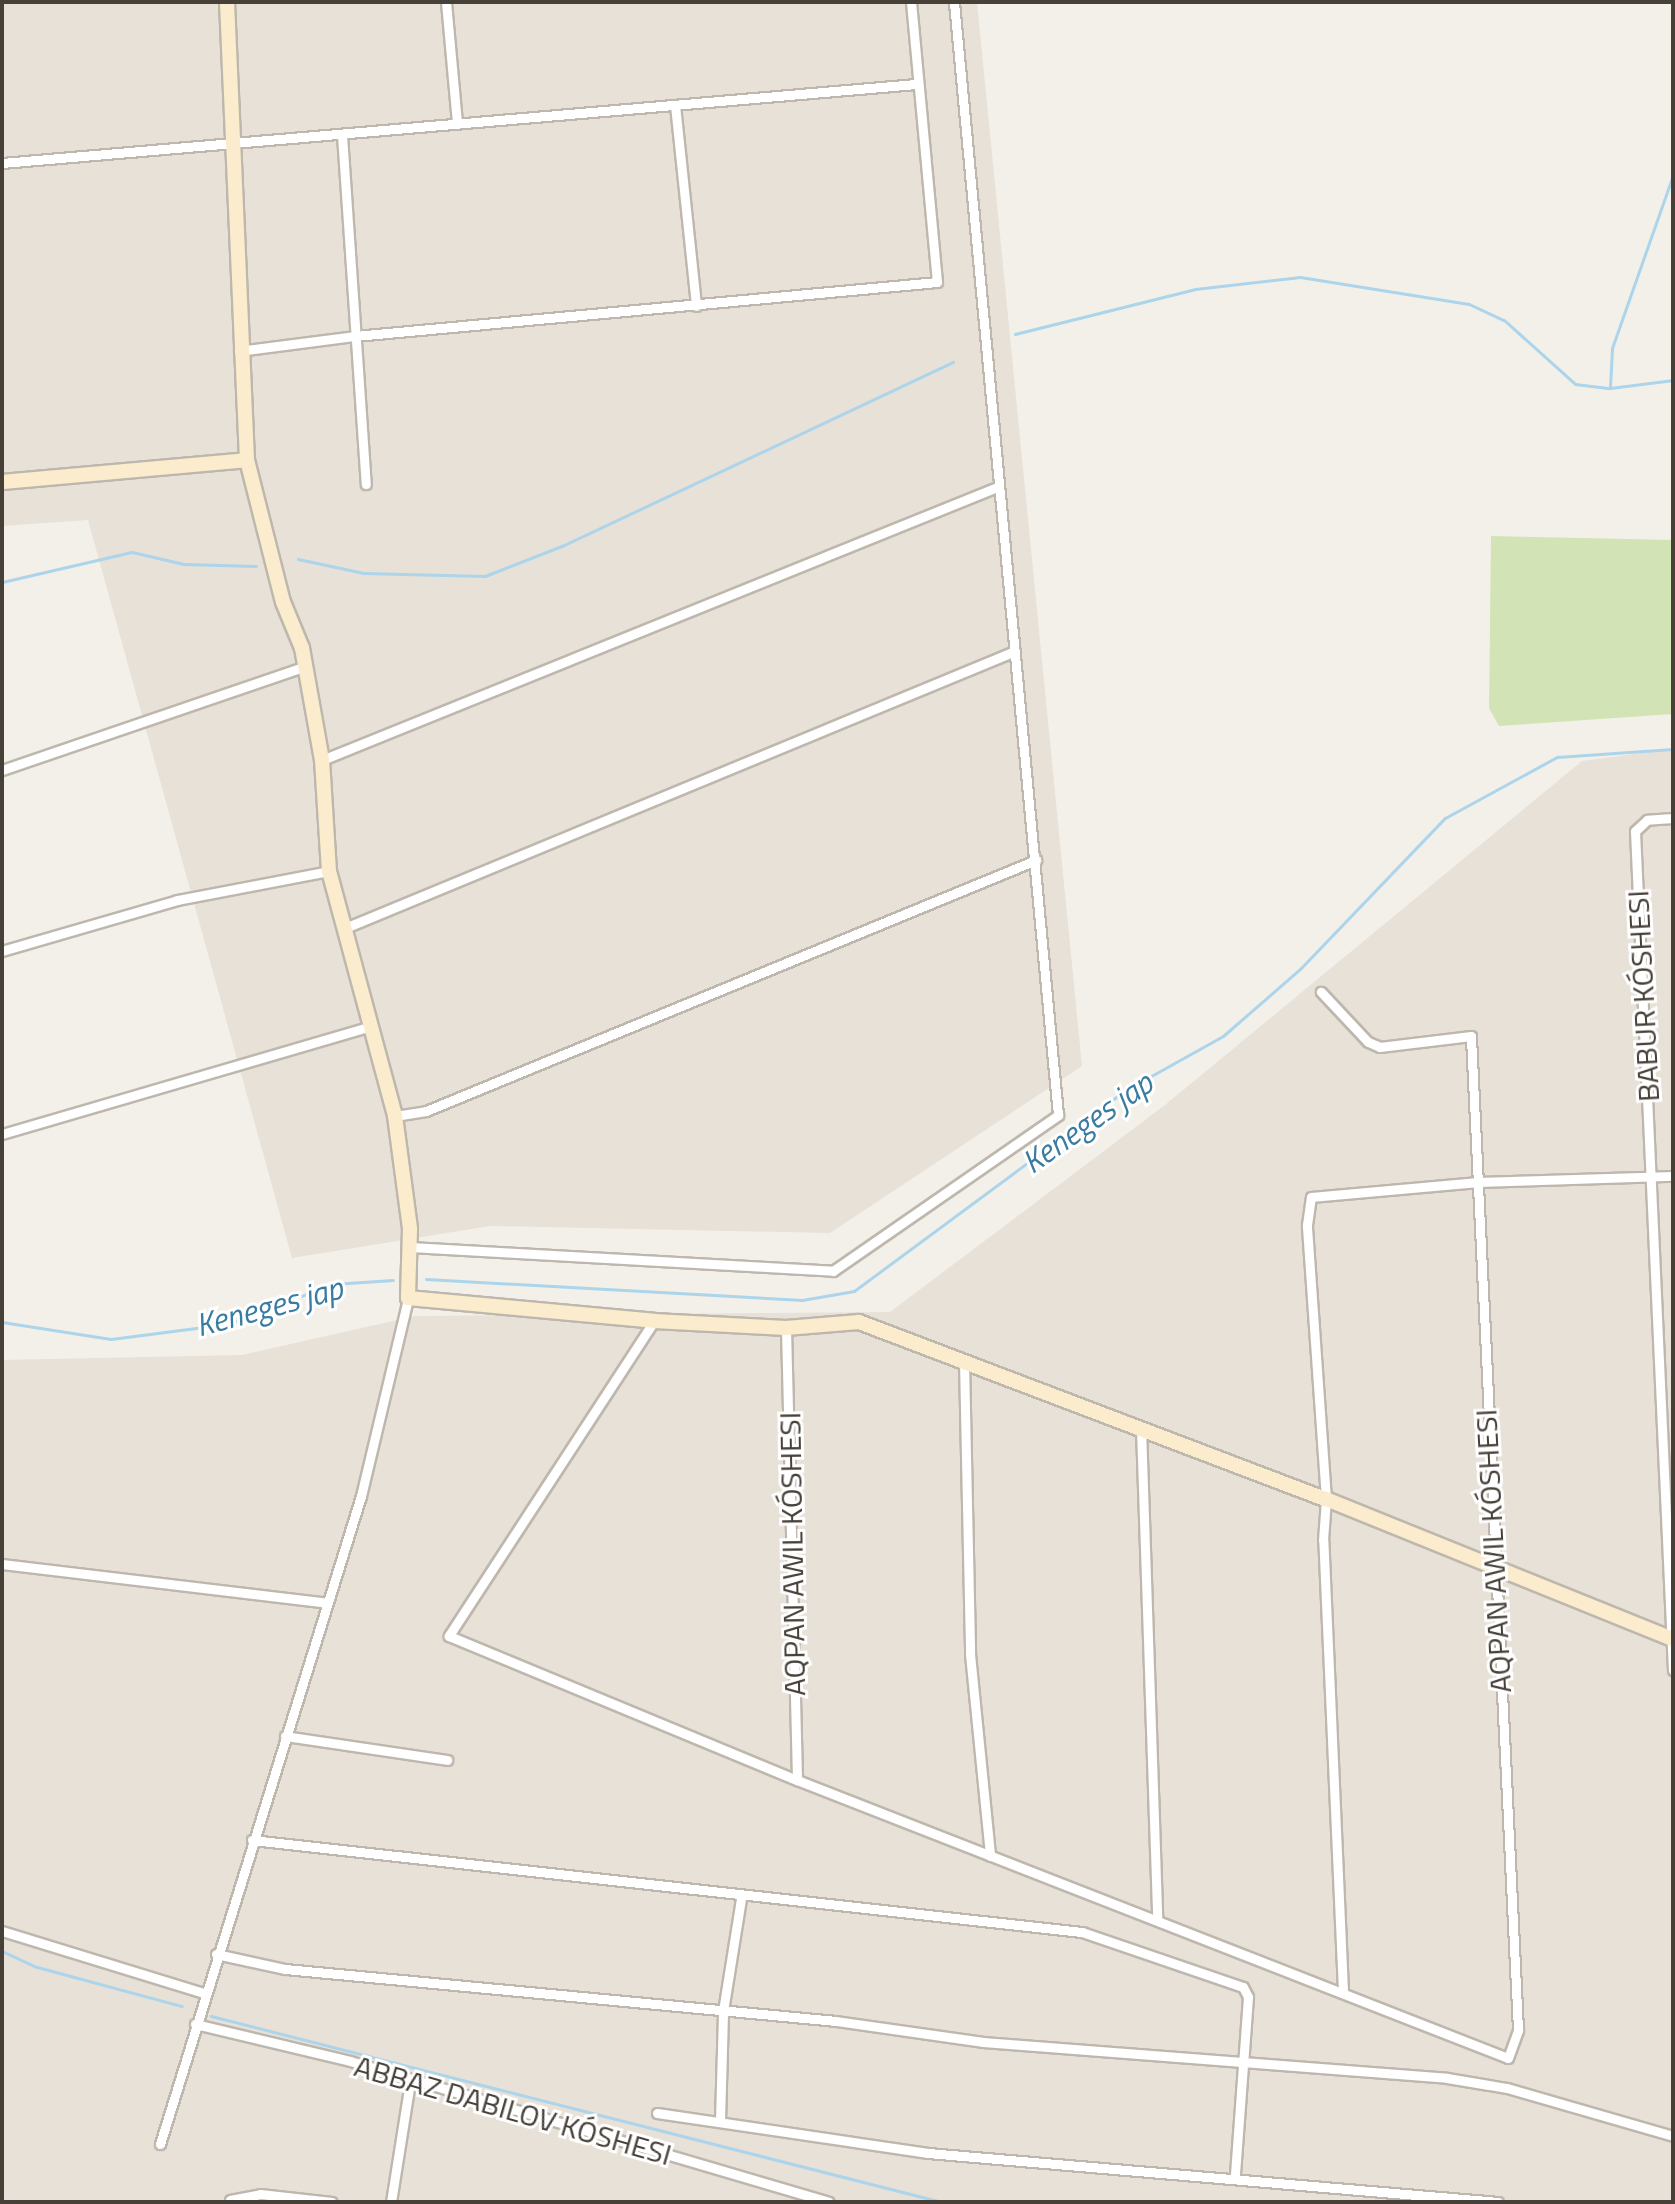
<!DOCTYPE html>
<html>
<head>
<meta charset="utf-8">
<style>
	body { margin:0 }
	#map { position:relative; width:1675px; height:2204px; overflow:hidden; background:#f3f0ea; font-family:"Titillium Web",sans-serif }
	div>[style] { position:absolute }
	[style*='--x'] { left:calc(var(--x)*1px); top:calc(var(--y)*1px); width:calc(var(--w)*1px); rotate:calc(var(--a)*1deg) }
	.residential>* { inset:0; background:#e7e1d8 }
	.green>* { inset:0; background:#d2e4b6 }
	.stream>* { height:3px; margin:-1.5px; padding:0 1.5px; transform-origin:1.5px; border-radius:1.5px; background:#acd4ea }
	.roads { filter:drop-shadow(2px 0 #beb7ad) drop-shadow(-2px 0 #beb7ad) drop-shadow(0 2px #beb7ad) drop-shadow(0 -2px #beb7ad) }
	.street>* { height:9px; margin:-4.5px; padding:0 4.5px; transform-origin:4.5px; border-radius:4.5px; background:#fff }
	.secondary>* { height:14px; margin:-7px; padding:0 7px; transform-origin:7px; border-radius:7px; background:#faeccd }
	span { translate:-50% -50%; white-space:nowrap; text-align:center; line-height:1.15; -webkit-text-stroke:6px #fff; paint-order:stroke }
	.street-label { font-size:30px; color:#464038 }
	.water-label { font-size:32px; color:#397ba1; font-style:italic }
	.frame { position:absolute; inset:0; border:4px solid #464038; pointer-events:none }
</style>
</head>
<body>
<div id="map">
	<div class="residential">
		<i style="clip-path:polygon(2px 2px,977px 2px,1082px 1066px,830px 1233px,490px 1226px,292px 1258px,88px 520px,2px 526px)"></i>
		<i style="clip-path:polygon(1673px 749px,1673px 2202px,2px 2202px,2px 1360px,242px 1355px,415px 1316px,890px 1312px,1165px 1105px,1582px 761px)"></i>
	</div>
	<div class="green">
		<i style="clip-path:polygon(1491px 536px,1673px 540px,1673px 714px,1499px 726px,1489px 708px)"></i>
	</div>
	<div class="stream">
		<i style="--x:1015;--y:334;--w:186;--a:-14"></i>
		<i style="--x:1195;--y:289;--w:106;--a:-6.5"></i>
		<i style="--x:1300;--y:277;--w:171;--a:9.1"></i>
		<i style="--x:1469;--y:304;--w:38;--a:25"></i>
		<i style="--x:1504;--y:320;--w:96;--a:42"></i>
		<i style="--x:1575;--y:384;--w:35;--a:7"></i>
		<i style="--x:1610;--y:388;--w:64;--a:-7.2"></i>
		<i style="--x:1610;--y:388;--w:40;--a:-87.1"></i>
		<i style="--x:1612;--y:348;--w:183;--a:-70.6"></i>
		<i style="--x:298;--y:559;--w:67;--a:12"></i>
		<i style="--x:364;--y:573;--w:121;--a:1.4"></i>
		<i style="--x:485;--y:576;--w:85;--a:-21.4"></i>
		<i style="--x:564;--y:545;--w:430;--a:-25.2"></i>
		<i style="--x:2;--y:582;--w:133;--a:-13"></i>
		<i style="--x:132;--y:552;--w:53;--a:13"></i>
		<i style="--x:184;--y:564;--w:72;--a:1.6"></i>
		<i style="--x:426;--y:1279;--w:377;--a:3.2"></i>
		<i style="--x:802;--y:1300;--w:53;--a:-9.8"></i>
		<i style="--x:854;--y:1291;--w:338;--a:-36.5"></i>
		<i style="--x:1126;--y:1090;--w:111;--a:-29.1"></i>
		<i style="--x:1223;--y:1036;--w:103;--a:-41.1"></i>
		<i style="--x:1301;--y:968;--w:208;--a:-46.2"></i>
		<i style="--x:1445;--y:818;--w:128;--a:-28.6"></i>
		<i style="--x:1557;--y:757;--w:116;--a:-3.9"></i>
		<i style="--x:2;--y:1322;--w:110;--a:8.9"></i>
		<i style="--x:111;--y:1339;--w:117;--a:-7.4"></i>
		<i style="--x:227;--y:1324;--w:113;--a:-20.7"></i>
		<i style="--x:333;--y:1284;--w:60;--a:-3.8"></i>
		<i style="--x:2;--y:1951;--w:38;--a:25"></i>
		<i style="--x:37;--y:1967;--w:150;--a:15.1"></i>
		<i style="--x:211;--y:2016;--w:754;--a:14.28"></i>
	</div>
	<div class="roads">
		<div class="street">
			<i style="--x:446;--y:2;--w:122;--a:84.8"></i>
			<i style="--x:675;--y:105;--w:202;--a:84"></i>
			<i style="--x:342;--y:135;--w:350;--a:86.1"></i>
			<i style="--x:2;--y:163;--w:917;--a:-4.94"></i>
			<i style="--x:239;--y:351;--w:117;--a:-7.4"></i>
			<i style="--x:355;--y:336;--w:584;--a:-5.3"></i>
			<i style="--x:937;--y:282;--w:281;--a:-95.3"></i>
			<i style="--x:322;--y:760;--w:728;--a:-22.02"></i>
			<i style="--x:2;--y:770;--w:320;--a:-18.9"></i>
			<i style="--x:1673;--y:818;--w:26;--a:176"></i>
			<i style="--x:1647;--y:820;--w:16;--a:137"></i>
			<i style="--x:1635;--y:831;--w:840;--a:87.41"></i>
			<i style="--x:345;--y:928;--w:725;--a:-22.46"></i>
			<i style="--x:2;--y:951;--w:182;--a:-16.2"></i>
			<i style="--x:177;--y:900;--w:155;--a:-10.8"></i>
			<i style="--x:395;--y:1116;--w:31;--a:-9"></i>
			<i style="--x:426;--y:1111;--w:660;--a:-22.37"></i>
			<i style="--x:2;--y:1134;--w:384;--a:-16.3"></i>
			<i style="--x:410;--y:1247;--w:424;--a:3.2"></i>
			<i style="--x:833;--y:1271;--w:274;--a:-34.7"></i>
			<i style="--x:1058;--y:1115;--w:1118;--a:-95.34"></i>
			<i style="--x:654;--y:1321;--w:376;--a:123.1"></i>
			<i style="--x:449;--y:1636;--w:377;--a:22.5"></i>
			<i style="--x:797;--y:1780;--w:763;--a:21.36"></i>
			<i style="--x:1508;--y:2058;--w:30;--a:-70"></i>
			<i style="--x:1518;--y:2030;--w:995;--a:-92.71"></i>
			<i style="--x:1471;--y:1036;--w:92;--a:173.1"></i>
			<i style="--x:1380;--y:1047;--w:13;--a:-157"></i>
			<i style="--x:1368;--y:1042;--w:69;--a:-133.2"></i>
			<i style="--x:786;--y:1328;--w:452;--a:88.6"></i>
			<i style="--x:964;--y:1361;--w:293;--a:88.8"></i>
			<i style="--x:970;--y:1654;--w:203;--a:84.3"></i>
			<i style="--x:1141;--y:1428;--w:492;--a:88.1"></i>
			<i style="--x:2;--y:1564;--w:327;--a:6.8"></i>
			<i style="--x:285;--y:1736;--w:164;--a:8.4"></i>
			<i style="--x:252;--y:1840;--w:835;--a:6.33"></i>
			<i style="--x:1082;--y:1932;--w:170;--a:18.9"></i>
			<i style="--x:1243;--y:1987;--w:11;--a:63"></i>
			<i style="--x:1248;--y:1997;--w:178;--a:94.2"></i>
			<i style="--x:2;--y:1931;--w:211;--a:17.1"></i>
			<i style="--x:216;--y:1954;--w:71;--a:12.3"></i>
			<i style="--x:285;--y:1969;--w:553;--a:5.39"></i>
			<i style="--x:836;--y:2021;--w:148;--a:8.1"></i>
			<i style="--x:983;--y:2042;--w:465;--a:4.4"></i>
			<i style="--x:1447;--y:2078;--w:61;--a:9.5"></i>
			<i style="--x:1507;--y:2088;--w:173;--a:16.1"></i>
			<i style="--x:1343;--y:1991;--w:451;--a:-92.5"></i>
			<i style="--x:1323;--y:1540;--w:41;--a:-85.8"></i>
			<i style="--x:1326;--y:1499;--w:275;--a:-94"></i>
			<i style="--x:1307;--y:1225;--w:28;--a:-82"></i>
			<i style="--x:1311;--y:1197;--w:168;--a:-5.1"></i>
			<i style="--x:1478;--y:1182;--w:195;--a:-1.8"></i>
			<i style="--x:195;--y:2024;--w:159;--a:13.4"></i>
			<i style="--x:350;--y:2061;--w:499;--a:16.4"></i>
			<i style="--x:657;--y:2113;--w:274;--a:8.4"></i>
			<i style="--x:928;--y:2153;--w:572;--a:4.91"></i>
			<i style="--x:720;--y:2121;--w:110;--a:-88.4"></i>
			<i style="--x:723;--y:2011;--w:114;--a:-80.9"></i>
			<i style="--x:160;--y:2144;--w:678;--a:-72.77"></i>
			<i style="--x:361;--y:1496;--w:204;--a:-76.6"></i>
			<i style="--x:230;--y:2200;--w:31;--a:-11"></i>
			<i style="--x:260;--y:2194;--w:72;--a:6.3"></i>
			<i style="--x:391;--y:2202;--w:121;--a:-81"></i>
		</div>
		<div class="secondary">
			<i style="--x:227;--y:2;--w:458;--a:87.5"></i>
			<i style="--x:247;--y:460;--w:146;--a:75.8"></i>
			<i style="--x:283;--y:602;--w:50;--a:67.6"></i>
			<i style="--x:302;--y:648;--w:114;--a:79.9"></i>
			<i style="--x:322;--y:760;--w:111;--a:86.4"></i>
			<i style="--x:329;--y:871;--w:254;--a:74.9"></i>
			<i style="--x:395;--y:1116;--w:114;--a:82.4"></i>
			<i style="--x:410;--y:1229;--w:69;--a:91.7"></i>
			<i style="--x:408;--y:1298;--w:247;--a:5.3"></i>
			<i style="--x:654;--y:1321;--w:132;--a:3"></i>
			<i style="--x:786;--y:1328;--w:73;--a:-4.7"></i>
			<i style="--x:859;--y:1322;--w:499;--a:20.8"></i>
			<i style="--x:1326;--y:1499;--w:374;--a:22"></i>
			<i style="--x:2;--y:482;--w:246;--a:-5.1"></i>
		</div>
	</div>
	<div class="street-label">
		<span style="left:1643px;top:996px;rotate:-93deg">BABUR KÓSHESI</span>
		<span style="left:1493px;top:1551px;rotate:-93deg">AQPAN AWIL KÓSHESI</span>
		<span style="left:792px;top:1554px;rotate:-91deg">AQPAN AWIL KÓSHESI</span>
		<span style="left:513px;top:2110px;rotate:16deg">ABBAZ DABILOV KÓSHESI</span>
	</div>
	<div class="water-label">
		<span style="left:1087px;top:1122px;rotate:-35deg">Keneges jap</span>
		<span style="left:269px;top:1306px;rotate:-15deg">Keneges jap</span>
	</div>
	<div class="frame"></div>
</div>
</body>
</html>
